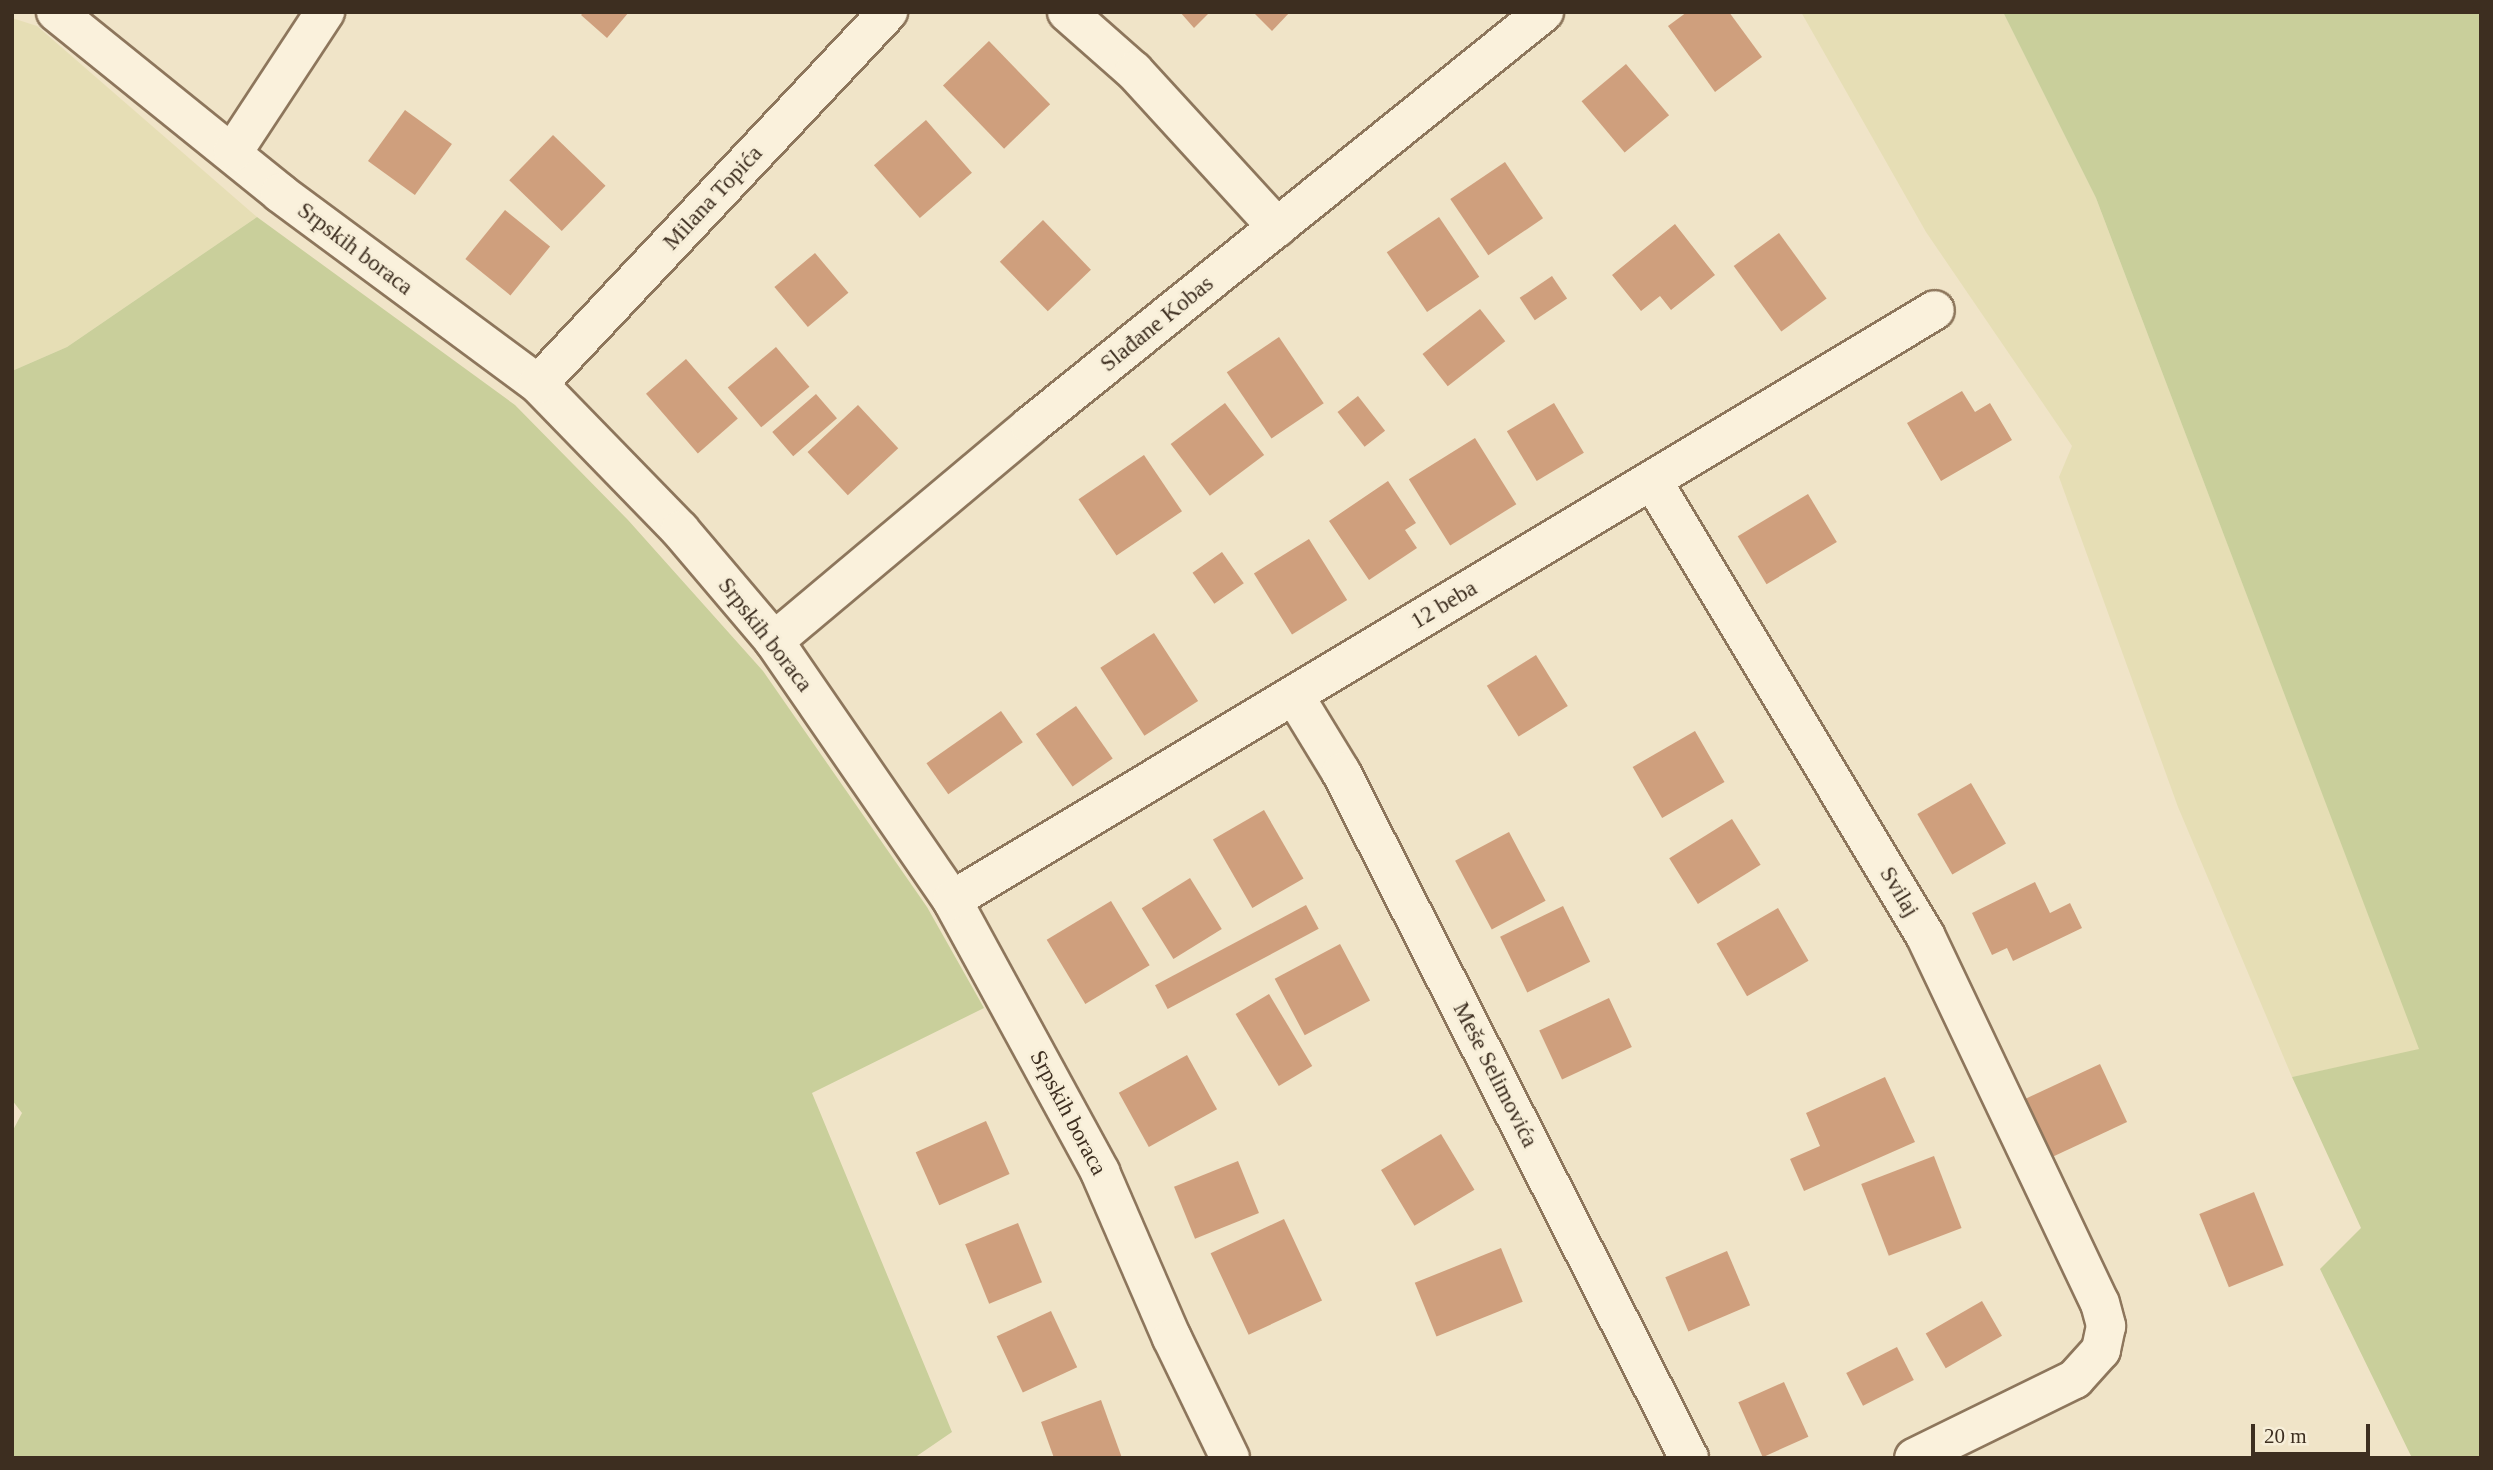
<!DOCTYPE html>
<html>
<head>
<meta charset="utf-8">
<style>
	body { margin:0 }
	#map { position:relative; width:2493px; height:1470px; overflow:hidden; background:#f0e4c8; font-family:"Times New Roman",serif }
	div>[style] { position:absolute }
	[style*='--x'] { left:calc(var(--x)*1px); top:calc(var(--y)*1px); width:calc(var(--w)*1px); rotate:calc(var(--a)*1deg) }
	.farmland>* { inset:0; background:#e6deb5 }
	.green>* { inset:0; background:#c9cf9b }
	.building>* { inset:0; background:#cf9f7d; transform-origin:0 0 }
	.roads { filter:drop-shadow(2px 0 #8d765c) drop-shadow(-2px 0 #8d765c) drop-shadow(0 2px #8d765c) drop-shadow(0 -2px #8d765c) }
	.minor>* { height:38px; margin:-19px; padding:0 19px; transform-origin:19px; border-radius:19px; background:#faf1dc }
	span { translate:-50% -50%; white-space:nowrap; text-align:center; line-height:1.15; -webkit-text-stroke:5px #f7eed8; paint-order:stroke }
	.street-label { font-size:23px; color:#3d2e20 }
	.frame { position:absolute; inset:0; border:14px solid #3d2e20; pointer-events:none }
	.scale { position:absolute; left:2251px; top:1424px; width:119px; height:32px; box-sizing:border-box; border:4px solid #3d2e20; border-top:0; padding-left:9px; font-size:21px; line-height:24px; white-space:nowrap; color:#3d2e20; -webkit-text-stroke:5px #f7eed8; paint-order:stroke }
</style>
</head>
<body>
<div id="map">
	<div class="farmland">
		<i style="clip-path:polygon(1801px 12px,2003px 12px,2096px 198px,2420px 1050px,2292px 1077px,2178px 807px,2059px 477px,2072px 446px,1926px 232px)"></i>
		<i style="clip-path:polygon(12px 18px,37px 26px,257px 217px,67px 347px,12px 371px)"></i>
	</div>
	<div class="green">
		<i style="clip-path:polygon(2003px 12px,2481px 12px,2481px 1458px,2412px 1458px,2320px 1269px,2361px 1228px,2292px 1077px,2419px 1049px,2096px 198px)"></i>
		<i style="clip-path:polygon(257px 217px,515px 405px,628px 520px,763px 671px,927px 907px,984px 1008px,812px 1093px,952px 1432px,914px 1458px,12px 1458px,12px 1132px,22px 1113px,12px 1100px,12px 371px,67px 347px)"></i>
	</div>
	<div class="building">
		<i style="clip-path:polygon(584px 12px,629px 12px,607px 38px,581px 15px)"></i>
		<i style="clip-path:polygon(1180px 12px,1210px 12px,1194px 28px)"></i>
		<i style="clip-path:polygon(1253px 12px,1290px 12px,1272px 31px)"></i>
		<i style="clip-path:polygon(1687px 12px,1729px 12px,1762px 57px,1715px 92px,1668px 26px)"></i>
		<i style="left:989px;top:41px;width:88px;height:64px;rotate:46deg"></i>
		<i style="left:1626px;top:64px;width:67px;height:58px;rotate:50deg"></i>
		<i style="left:405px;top:110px;width:58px;height:63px;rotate:36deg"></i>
		<i style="left:926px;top:120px;width:70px;height:69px;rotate:49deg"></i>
		<i style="left:553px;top:135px;width:73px;height:63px;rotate:44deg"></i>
		<i style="left:1505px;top:162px;width:68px;height:66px;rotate:56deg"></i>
		<i style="left:505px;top:210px;width:58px;height:63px;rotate:39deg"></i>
		<i style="left:1439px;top:217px;width:72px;height:63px;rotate:56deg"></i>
		<i style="left:1043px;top:220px;width:69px;height:60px;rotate:46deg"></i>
		<i style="clip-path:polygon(1675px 224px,1715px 275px,1671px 310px,1660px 296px,1641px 311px,1612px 275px)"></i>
		<i style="left:1779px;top:233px;width:81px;height:56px;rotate:54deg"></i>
		<i style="left:815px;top:253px;width:52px;height:53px;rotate:50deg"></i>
		<i style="left:1552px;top:276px;width:27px;height:39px;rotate:56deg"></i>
		<i style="left:1480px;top:309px;width:41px;height:73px;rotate:52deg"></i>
		<i style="left:1279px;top:337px;width:80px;height:63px;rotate:56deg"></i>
		<i style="left:776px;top:347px;width:52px;height:63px;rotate:50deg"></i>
		<i style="left:686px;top:359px;width:79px;height:53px;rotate:49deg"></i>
		<i style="clip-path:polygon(1962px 391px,1975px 412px,1990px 403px,2012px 440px,1941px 481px,1907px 423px)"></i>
		<i style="left:816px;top:394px;width:32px;height:58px;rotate:49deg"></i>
		<i style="left:1358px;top:396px;width:44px;height:26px;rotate:52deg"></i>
		<i style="left:1225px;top:403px;width:65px;height:68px;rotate:53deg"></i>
		<i style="left:1554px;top:403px;width:58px;height:55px;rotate:59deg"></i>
		<i style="left:858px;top:405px;width:59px;height:69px;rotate:47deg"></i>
		<i style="left:1475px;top:438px;width:78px;height:78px;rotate:58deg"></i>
		<i style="left:1144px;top:455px;width:68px;height:79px;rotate:56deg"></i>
		<i style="clip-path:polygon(1388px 481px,1416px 523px,1405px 530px,1417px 548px,1369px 580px,1329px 521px)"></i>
		<i style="left:1808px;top:494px;width:56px;height:82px;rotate:59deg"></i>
		<i style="left:1309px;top:539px;width:72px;height:65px;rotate:58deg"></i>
		<i style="left:1222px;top:552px;width:38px;height:36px;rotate:55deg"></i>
		<i style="left:1154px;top:633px;width:81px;height:64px;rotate:57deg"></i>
		<i style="left:1536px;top:655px;width:60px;height:58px;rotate:58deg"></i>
		<i style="left:1076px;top:706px;width:64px;height:49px;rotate:55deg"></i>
		<i style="left:1001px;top:711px;width:38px;height:91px;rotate:55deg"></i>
		<i style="left:1695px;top:731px;width:59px;height:72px;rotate:60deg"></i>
		<i style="left:1971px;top:783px;width:70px;height:62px;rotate:60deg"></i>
		<i style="left:1264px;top:810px;width:79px;height:59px;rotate:60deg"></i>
		<i style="left:1732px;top:819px;width:54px;height:74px;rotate:58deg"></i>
		<i style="left:1509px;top:832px;width:78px;height:61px;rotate:62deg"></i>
		<i style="left:1190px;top:878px;width:60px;height:57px;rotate:58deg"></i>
		<i style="clip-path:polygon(2035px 882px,2050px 913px,2070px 903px,2082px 928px,2013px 961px,2007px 948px,1992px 955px,1972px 913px)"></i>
		<i style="left:1111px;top:901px;width:75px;height:75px;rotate:59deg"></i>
		<i style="left:1306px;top:905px;width:27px;height:171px;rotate:62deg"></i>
		<i style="left:1563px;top:906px;width:62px;height:70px;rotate:64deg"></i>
		<i style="left:1778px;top:908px;width:61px;height:71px;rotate:60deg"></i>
		<i style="left:1340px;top:944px;width:64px;height:74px;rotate:62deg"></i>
		<i style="left:1269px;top:994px;width:84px;height:39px;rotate:59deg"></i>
		<i style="left:1609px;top:998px;width:54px;height:77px;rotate:65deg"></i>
		<i style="left:1187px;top:1055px;width:62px;height:78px;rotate:61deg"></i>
		<i style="left:2100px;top:1064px;width:64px;height:82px;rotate:65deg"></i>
		<i style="clip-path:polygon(1885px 1077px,1915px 1142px,1804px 1191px,1790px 1159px,1820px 1146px,1806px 1113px)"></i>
		<i style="left:986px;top:1121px;width:58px;height:77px;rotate:66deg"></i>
		<i style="left:1441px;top:1134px;width:65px;height:70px;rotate:59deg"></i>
		<i style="left:1934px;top:1156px;width:77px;height:78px;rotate:69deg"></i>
		<i style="left:1238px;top:1161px;width:56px;height:69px;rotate:68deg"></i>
		<i style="left:2254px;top:1192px;width:79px;height:59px;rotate:68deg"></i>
		<i style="left:1284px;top:1219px;width:90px;height:81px;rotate:65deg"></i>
		<i style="left:1018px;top:1223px;width:64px;height:57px;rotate:68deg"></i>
		<i style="left:1501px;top:1248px;width:58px;height:93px;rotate:68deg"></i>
		<i style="left:1727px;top:1251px;width:59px;height:67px;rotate:67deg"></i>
		<i style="left:1982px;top:1301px;width:40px;height:65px;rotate:60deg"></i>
		<i style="left:1051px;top:1311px;width:62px;height:60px;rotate:65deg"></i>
		<i style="left:1897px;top:1347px;width:37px;height:57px;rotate:63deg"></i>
		<i style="left:1784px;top:1382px;width:60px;height:50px;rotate:66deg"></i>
		<i style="clip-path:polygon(1101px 1400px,1122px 1458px,1054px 1458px,1041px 1422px)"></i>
	</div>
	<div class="roads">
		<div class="minor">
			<i style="--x:56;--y:12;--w:288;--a:38.9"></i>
			<i style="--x:280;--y:193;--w:321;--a:36.5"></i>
			<i style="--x:538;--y:384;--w:204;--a:45.8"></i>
			<i style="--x:680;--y:530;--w:145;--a:49.7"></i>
			<i style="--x:774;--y:641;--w:314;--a:55.5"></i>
			<i style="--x:952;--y:900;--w:310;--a:61.4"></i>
			<i style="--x:1100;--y:1172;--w:181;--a:66.6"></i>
			<i style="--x:1172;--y:1338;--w:133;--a:64.2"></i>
			<i style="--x:1067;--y:12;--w:89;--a:41.4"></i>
			<i style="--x:1134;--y:71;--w:212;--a:47.5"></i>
			<i style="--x:233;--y:152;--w:168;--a:-56.7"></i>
			<i style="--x:538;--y:384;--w:511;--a:-46.75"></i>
			<i style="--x:1652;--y:480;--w:531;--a:59.04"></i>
			<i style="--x:1925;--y:935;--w:407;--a:64.6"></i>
			<i style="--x:2100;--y:1303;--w:24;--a:75"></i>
			<i style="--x:2106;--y:1326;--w:25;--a:102"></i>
			<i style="--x:2101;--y:1350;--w:39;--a:132"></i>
			<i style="--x:2075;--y:1379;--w:179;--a:153.9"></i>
			<i style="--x:774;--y:641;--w:334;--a:-40"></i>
			<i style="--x:1030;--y:426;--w:660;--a:-38.85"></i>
			<i style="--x:1294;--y:695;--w:90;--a:58.6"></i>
			<i style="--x:1341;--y:772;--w:769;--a:63.1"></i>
			<i style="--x:952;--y:900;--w:1146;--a:-30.97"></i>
		</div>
	</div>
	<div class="street-label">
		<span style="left:713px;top:198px;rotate:-47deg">Milana Topića</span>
		<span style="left:355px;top:249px;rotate:37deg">Srpskih boraca</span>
		<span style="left:1157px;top:324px;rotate:-39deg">Slađane Kobas</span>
		<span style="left:1444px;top:605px;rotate:-31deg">12 beba</span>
		<span style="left:765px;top:635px;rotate:52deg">Srpskih boraca</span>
		<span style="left:1899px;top:892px;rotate:59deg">Svilaj</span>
		<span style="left:1495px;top:1075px;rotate:63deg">Meše Selimovića</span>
		<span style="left:1068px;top:1113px;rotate:62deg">Srpskih boraca</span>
	</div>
	<div class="frame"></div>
	<div class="scale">20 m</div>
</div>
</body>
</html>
